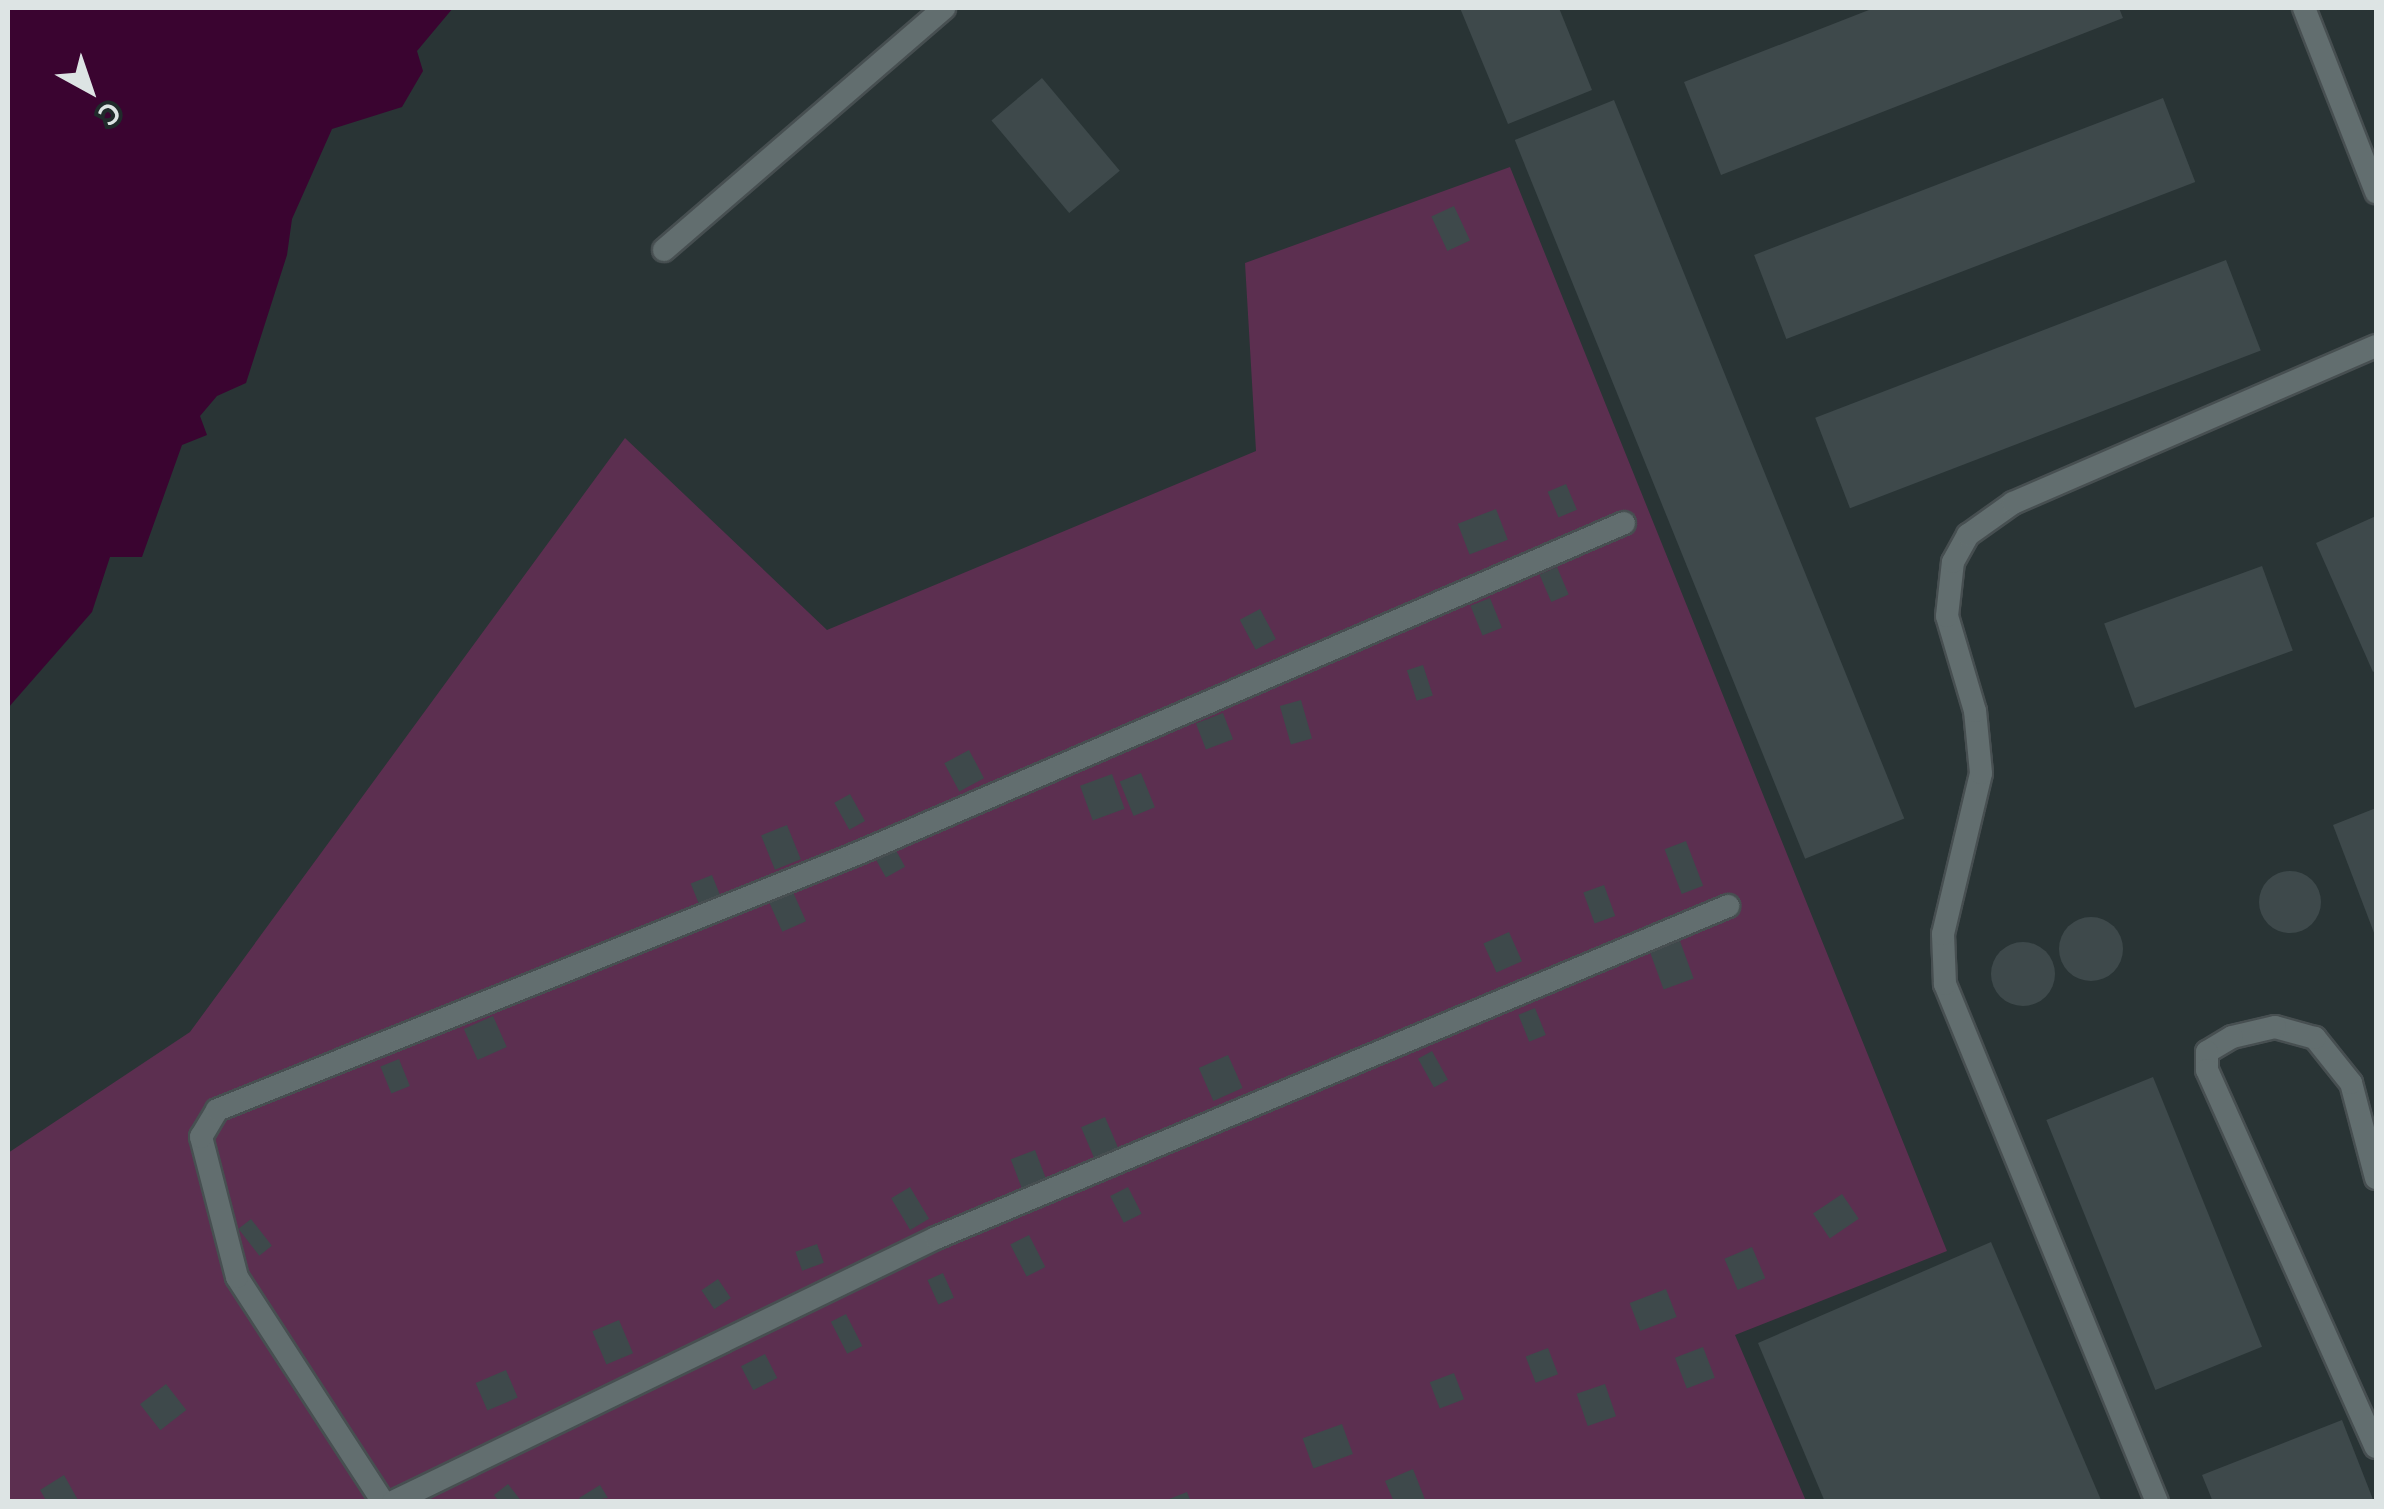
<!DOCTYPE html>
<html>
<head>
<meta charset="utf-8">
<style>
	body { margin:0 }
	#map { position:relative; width:2384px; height:1509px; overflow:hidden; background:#293435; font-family:"Nunito Sans",sans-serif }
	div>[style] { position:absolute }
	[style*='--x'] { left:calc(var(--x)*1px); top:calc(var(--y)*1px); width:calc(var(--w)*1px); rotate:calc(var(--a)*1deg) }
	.green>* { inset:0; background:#5c2f50 }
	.water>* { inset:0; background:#3a0430 }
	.building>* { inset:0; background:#3e494b; transform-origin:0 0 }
	.round { border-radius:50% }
	.roads { filter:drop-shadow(2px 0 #474f51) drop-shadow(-2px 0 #474f51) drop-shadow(0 2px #474f51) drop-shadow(0 -2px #474f51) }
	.service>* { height:22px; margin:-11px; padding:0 11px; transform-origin:11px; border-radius:11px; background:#626e6f }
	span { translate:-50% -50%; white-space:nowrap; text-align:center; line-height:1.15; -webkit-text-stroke:8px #202a2b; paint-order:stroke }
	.frame { position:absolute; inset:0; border:10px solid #dde4e4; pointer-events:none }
	.north { position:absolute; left:40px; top:40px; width:100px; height:100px; -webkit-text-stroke:8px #202a2b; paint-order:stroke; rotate:140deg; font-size:28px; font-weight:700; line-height:40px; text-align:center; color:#dde4e4 }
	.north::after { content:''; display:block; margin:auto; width:35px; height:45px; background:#dde4e4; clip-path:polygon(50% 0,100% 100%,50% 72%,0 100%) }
</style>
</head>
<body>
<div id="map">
	<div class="green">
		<i style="clip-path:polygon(1510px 167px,1947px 1251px,1735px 1335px,1806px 1501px,8px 1502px,8px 1153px,190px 1032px,625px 438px,827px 630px,1256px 451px,1245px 263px)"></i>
	</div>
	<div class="water">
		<i style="clip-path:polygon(8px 8px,453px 8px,417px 51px,423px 71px,402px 107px,332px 129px,292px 219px,287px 255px,246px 383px,217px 396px,200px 416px,207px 435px,182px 445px,142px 557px,110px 557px,92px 612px,8px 708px)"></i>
	</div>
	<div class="building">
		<i style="clip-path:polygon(1460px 8px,1559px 8px,1592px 90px,1508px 124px)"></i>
		<i style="clip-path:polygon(1874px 8px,2119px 8px,2123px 18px,1721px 175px,1684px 82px)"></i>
		<i style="left:1042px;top:78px;width:121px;height:66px;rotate:50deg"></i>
		<i style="left:2163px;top:98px;width:90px;height:438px;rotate:69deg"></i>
		<i style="left:1614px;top:100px;width:775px;height:107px;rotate:68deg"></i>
		<i style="left:1454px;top:206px;width:38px;height:25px;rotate:65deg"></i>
		<i style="left:2226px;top:260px;width:97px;height:440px;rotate:69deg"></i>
		<i style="left:1566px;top:484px;width:28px;height:20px;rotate:67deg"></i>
		<i style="left:1496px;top:509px;width:33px;height:41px;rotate:69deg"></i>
		<i style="clip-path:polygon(2376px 516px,2376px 670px,2373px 672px,2316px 543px)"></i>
		<i style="left:2262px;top:566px;width:90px;height:168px;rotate:70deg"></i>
		<i style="left:1557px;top:567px;width:30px;height:19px;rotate:67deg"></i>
		<i style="left:1490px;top:598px;width:32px;height:21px;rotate:68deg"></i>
		<i style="left:1260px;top:609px;width:34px;height:23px;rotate:62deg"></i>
		<i style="left:1423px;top:665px;width:32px;height:17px;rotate:72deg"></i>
		<i style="left:1301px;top:700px;width:40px;height:22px;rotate:74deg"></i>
		<i style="left:1223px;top:713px;width:28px;height:29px;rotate:69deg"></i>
		<i style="left:969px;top:750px;width:32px;height:28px;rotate:62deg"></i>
		<i style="left:1141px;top:773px;width:37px;height:23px;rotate:68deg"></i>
		<i style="left:1112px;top:774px;width:37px;height:34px;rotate:70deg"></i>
		<i style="left:850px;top:794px;width:31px;height:18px;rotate:61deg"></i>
		<i style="clip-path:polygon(2376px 808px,2376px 938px,2333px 825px)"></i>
		<i style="left:787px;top:825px;width:37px;height:28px;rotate:68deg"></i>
		<i style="left:1686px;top:841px;width:48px;height:23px;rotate:69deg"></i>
		<i style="left:893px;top:845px;width:25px;height:22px;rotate:61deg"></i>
		<i class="round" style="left:2259px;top:871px;width:62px;height:62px"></i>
		<i style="left:712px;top:875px;width:22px;height:23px;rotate:68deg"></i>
		<i style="left:1604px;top:885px;width:33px;height:22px;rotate:70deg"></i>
		<i style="left:793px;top:892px;width:32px;height:26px;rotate:66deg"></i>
		<i class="round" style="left:2059px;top:917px;width:64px;height:64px"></i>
		<i style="left:1509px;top:932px;width:32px;height:28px;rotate:66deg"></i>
		<i style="left:1680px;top:941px;width:40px;height:32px;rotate:70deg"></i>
		<i class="round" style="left:1991px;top:942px;width:64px;height:64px"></i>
		<i style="left:1535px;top:1008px;width:29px;height:18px;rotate:68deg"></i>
		<i style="left:493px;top:1016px;width:34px;height:32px;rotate:66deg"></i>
		<i style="left:1432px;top:1051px;width:33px;height:16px;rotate:61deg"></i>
		<i style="left:1228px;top:1055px;width:36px;height:32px;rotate:66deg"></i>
		<i style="left:399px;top:1059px;width:29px;height:20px;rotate:68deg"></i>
		<i style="left:2153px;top:1077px;width:291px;height:115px;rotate:68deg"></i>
		<i style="left:1105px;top:1117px;width:34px;height:26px;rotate:67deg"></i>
		<i style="left:1035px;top:1150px;width:33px;height:26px;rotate:69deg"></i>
		<i style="left:910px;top:1187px;width:37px;height:22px;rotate:59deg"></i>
		<i style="left:1128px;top:1187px;width:30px;height:20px;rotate:63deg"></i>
		<i style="left:1842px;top:1194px;width:30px;height:35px;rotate:56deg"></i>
		<i style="left:251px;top:1219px;width:34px;height:16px;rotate:52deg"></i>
		<i style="left:1029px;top:1235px;width:36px;height:21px;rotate:63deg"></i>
		<i style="clip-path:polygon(1991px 1242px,2101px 1500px,1825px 1502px,1758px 1343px)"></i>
		<i style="left:817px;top:1244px;width:20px;height:23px;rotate:70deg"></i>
		<i style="left:1752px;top:1247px;width:34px;height:30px;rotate:67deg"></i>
		<i style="left:943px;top:1273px;width:27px;height:17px;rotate:66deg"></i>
		<i style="left:718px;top:1279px;width:23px;height:20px;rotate:56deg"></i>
		<i style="left:1666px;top:1289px;width:30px;height:39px;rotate:69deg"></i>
		<i style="left:846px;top:1314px;width:36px;height:17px;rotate:63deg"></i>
		<i style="left:619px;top:1320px;width:36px;height:29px;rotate:67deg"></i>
		<i style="left:1703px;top:1347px;width:33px;height:30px;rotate:69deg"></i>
		<i style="left:1548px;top:1348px;width:28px;height:24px;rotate:69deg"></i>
		<i style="left:765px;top:1354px;width:27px;height:27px;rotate:63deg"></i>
		<i style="left:506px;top:1370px;width:30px;height:33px;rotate:67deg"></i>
		<i style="left:1454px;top:1373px;width:28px;height:26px;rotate:69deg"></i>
		<i style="left:166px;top:1384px;width:33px;height:33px;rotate:52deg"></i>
		<i style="left:1605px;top:1384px;width:34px;height:30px;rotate:71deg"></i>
		<i style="clip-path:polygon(2342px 1420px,2374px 1502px,2213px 1502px,2202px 1475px)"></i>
		<i style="left:1342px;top:1424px;width:32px;height:42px;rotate:70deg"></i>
		<i style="clip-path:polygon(1413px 1469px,1426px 1502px,1394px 1502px,1385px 1481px)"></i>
		<i style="clip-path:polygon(64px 1475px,78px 1500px,47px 1502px,40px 1490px)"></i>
		<i style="clip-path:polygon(508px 1484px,522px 1502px,499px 1502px,494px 1495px)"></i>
		<i style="clip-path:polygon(600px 1485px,608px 1498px,581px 1502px,579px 1498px)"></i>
		<i style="clip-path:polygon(1187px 1492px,1191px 1502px,1164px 1502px,1164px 1501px)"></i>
	</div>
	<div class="roads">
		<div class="service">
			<i style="--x:2304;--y:8;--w:198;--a:68.6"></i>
			<i style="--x:664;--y:250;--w:370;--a:-40.8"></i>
			<i style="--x:2376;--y:1178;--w:98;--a:-104.7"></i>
			<i style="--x:2351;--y:1083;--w:58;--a:-128.7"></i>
			<i style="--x:2315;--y:1038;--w:41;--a:-164.6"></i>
			<i style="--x:2275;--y:1027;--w:44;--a:166.9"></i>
			<i style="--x:2232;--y:1037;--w:29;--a:149"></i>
			<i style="--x:2207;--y:1052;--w:18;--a:90"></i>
			<i style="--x:2207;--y:1070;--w:413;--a:65.9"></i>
			<i style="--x:383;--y:1502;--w:268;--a:-123"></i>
			<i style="--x:237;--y:1277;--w:145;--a:-104.4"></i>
			<i style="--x:201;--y:1137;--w:31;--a:-59"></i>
			<i style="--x:217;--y:1110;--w:692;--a:-21.82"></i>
			<i style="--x:859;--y:853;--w:833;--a:-23.33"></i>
			<i style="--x:393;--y:1502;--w:604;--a:-25.93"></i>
			<i style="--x:936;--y:1238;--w:859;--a:-22.74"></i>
			<i style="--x:2157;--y:1502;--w:560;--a:-112.26"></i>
			<i style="--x:1945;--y:984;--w:50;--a:-92.3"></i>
			<i style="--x:1943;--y:934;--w:165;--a:-76.7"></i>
			<i style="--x:1981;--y:773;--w:62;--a:-95.5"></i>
			<i style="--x:1975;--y:711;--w:99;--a:-106.4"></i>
			<i style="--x:1947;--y:616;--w:54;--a:-83.7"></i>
			<i style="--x:1953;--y:562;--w:31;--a:-61"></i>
			<i style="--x:1968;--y:535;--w:55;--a:-35.4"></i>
			<i style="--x:2013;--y:503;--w:395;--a:-23.4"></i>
		</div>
	</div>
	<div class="frame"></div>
	<div class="north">С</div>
</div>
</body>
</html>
